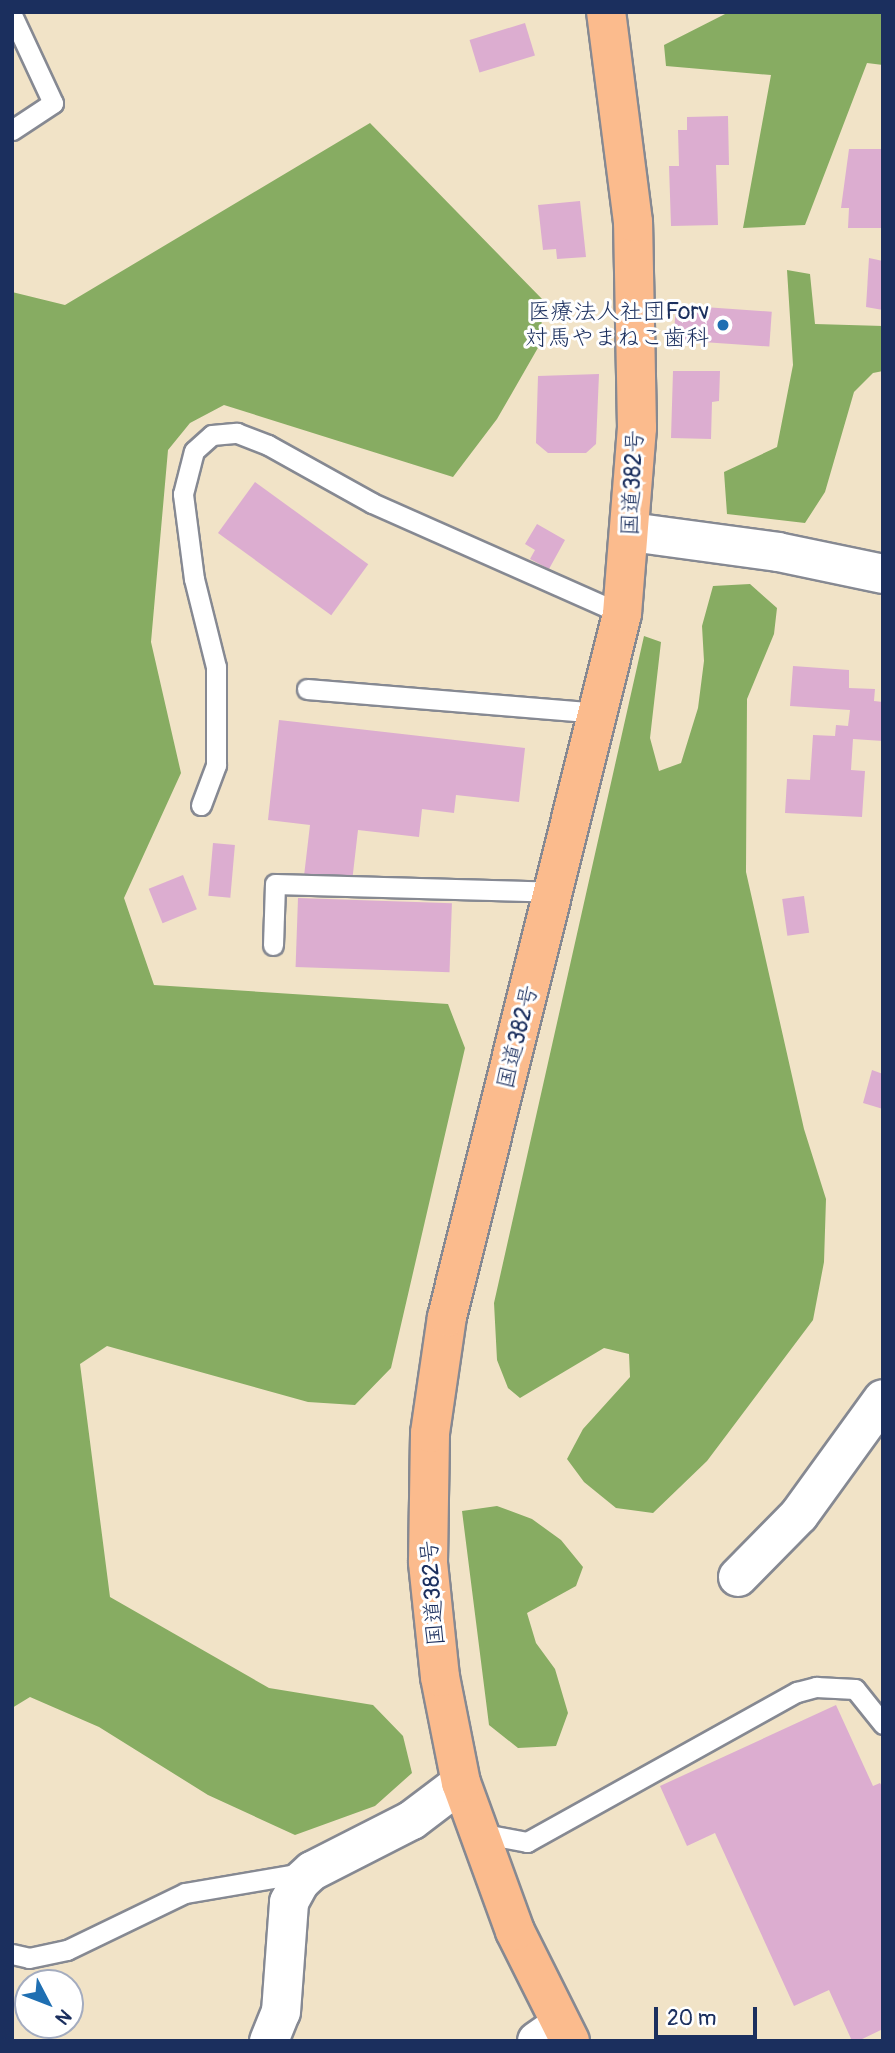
<!DOCTYPE html>
<html>
<head>
<meta charset="utf-8">
<style>
	body { margin:0 }
	#map { position:relative; width:895px; height:2053px; overflow:hidden; background:#f1e3c7; font-family:Pangolin,"Klee One",sans-serif }
	div>[style] { position:absolute }
	[style*='--x'] { left:calc(var(--x)*1px); top:calc(var(--y)*1px); width:calc(var(--w)*1px); rotate:calc(var(--a)*1deg) }
	.forest>* { inset:0; background:#87ac62 }
	.building>* { inset:0; background:#dcadd0; transform-origin:0 0 }
	.roads { filter:drop-shadow(2px 0 #868992) drop-shadow(-2px 0 #868992) drop-shadow(0 2px #868992) drop-shadow(0 -2px #868992) }
	.service>* { height:19px; margin:-9.5px; padding:0 9.5px; transform-origin:9.5px; border-radius:9.5px; background:#fff }
	.minor>* { height:38px; margin:-19px; padding:0 19px; transform-origin:19px; border-radius:19px; background:#fff }
	.trunk>* { height:38px; margin:-19px; padding:0 19px; transform-origin:19px; border-radius:19px; background:#fbbb8d }
	.dots>* { width:19px; height:19px; translate:-50% -50%; box-sizing:border-box; border:4px solid #fff; border-radius:50% }
	span { translate:-50% -50%; white-space:nowrap; text-align:center; line-height:1.15; -webkit-text-stroke:6px #fff; paint-order:stroke }
	.poi-label { font-size:23px; color:#1b2f5e }
	.right { translate:-100% -50%; text-align:right }
	.street-label { font-size:23px; color:#1b2f5e }
	.frame { position:absolute; inset:0; border:14px solid #1b2f5e; pointer-events:none }
	.north { position:absolute; left:14px; top:1969px; width:70px; height:70px; box-sizing:border-box; background:#fff; border:2px solid #a4acbf; border-radius:50%; rotate:132deg; font-size:19px; font-weight:700; line-height:28px; text-align:center; color:#1b2f5e }
	.north::after { content:''; display:block; margin:auto; width:24px; height:32px; background:#1f6fb2; clip-path:polygon(50% 0,100% 100%,50% 72%,0 100%) }
	.scale { position:absolute; left:654px; top:2007px; width:103px; height:32px; box-sizing:border-box; border:4px solid #1b2f5e; border-top:0; padding-left:9px; font-size:21px; line-height:24px; white-space:nowrap; color:#1b2f5e; -webkit-text-stroke:5px #fff; paint-order:stroke }
</style>
</head>
<body>
<div id="map">
	<div class="forest">
		<i style="clip-path:polygon(729px 12px,883px 12px,883px 65px,867px 63px,805px 225px,743px 228px,771px 75px,666px 66px,664px 45px)"></i>
		<i style="clip-path:polygon(370px 123px,544px 301px,539px 346px,497px 419px,453px 477px,224px 405px,190px 423px,168px 450px,151px 642px,181px 773px,124px 898px,154px 985px,448px 1004px,465px 1048px,391px 1368px,355px 1405px,308px 1402px,107px 1346px,80px 1364px,110px 1597px,269px 1688px,373px 1705px,403px 1736px,412px 1773px,375px 1806px,295px 1835px,208px 1795px,99px 1727px,30px 1697px,12px 1708px,12px 292px,65px 305px)"></i>
		<i style="clip-path:polygon(787px 270px,810px 274px,815px 324px,883px 326px,883px 371px,873px 373px,854px 392px,825px 492px,805px 523px,727px 514px,724px 472px,777px 447px,793px 365px)"></i>
		<i style="clip-path:polygon(750px 584px,777px 608px,774px 634px,747px 699px,746px 872px,804px 1129px,826px 1199px,824px 1262px,813px 1320px,707px 1461px,653px 1513px,616px 1508px,584px 1482px,567px 1459px,583px 1429px,630px 1377px,629px 1354px,604px 1348px,520px 1398px,508px 1388px,497px 1360px,494px 1303px,644px 636px,661px 642px,650px 738px,659px 771px,681px 763px,698px 708px,704px 661px,702px 626px,713px 586px)"></i>
		<i style="clip-path:polygon(497px 1506px,532px 1519px,561px 1540px,583px 1567px,576px 1586px,527px 1613px,536px 1643px,555px 1669px,568px 1713px,556px 1746px,518px 1748px,489px 1725px,462px 1511px)"></i>
	</div>
	<div class="building">
		<i style="left:525px;top:23px;width:34px;height:58px;rotate:73deg"></i>
		<i style="clip-path:polygon(728px 116px,729px 165px,716px 165px,718px 225px,671px 226px,669px 166px,679px 166px,678px 130px,687px 130px,687px 117px)"></i>
		<i style="clip-path:polygon(849px 149px,883px 149px,883px 228px,848px 228px,849px 208px,841px 208px)"></i>
		<i style="clip-path:polygon(580px 201px,586px 257px,557px 259px,556px 249px,543px 250px,538px 205px)"></i>
		<i style="clip-path:polygon(869px 258px,883px 261px,883px 310px,866px 307px)"></i>
		<i style="left:676px;top:305px;width:96px;height:35px;rotate:4deg"></i>
		<i style="clip-path:polygon(673px 371px,720px 371px,719px 401px,712px 402px,711px 439px,671px 438px)"></i>
		<i style="clip-path:polygon(599px 374px,596px 444px,586px 453px,548px 453px,536px 443px,538px 376px)"></i>
		<i style="left:255px;top:482px;width:140px;height:63px;rotate:36deg"></i>
		<i style="clip-path:polygon(537px 524px,565px 540px,549px 569px,530px 559px,535px 550px,525px 544px)"></i>
		<i style="clip-path:polygon(793px 666px,849px 670px,849px 688px,875px 689px,874px 701px,883px 702px,883px 741px,853px 739px,851px 770px,865px 771px,862px 817px,785px 813px,787px 779px,810px 780px,813px 735px,835px 736px,836px 725px,848px 726px,850px 710px,790px 706px)"></i>
		<i style="clip-path:polygon(279px 720px,525px 748px,519px 802px,456px 795px,454px 813px,422px 809px,419px 837px,358px 830px,352px 882px,304px 876px,310px 825px,268px 820px)"></i>
		<i style="left:213px;top:843px;width:22px;height:53px;rotate:5deg"></i>
		<i style="left:183px;top:875px;width:37px;height:37px;rotate:68deg"></i>
		<i style="left:804px;top:896px;width:37px;height:22px;rotate:82deg"></i>
		<i style="left:298px;top:898px;width:154px;height:69px;rotate:2deg"></i>
		<i style="clip-path:polygon(872px 1070px,883px 1074px,883px 1109px,863px 1103px)"></i>
		<i style="clip-path:polygon(836px 1705px,873px 1786px,880px 1783px,883px 1788px,883px 2029px,858px 2041px,852px 2041px,829px 1990px,794px 2006px,715px 1833px,687px 1846px,660px 1786px)"></i>
	</div>
	<div class="roads">
		<div class="service">
			<i style="--x:12;--y:15;--w:97;--a:65"></i>
			<i style="--x:53;--y:103;--w:49;--a:146.6"></i>
			<i style="--x:307;--y:689;--w:293;--a:4.7"></i>
			<i style="--x:201;--y:805;--w:43;--a:-69.4"></i>
			<i style="--x:216;--y:765;--w:98;--a:-90"></i>
			<i style="--x:216;--y:667;--w:91;--a:-104"></i>
			<i style="--x:194;--y:579;--w:86;--a:-97.4"></i>
			<i style="--x:183;--y:494;--w:44;--a:-75.7"></i>
			<i style="--x:194;--y:451;--w:24;--a:-42"></i>
			<i style="--x:212;--y:435;--w:25;--a:-5"></i>
			<i style="--x:237;--y:433;--w:33;--a:21"></i>
			<i style="--x:268;--y:445;--w:119;--a:29.1"></i>
			<i style="--x:372;--y:503;--w:274;--a:23.9"></i>
			<i style="--x:273;--y:945;--w:61;--a:-88.1"></i>
			<i style="--x:275;--y:884;--w:279;--a:1.6"></i>
			<i style="--x:479;--y:1833;--w:49;--a:10.6"></i>
			<i style="--x:527;--y:1842;--w:309;--a:-29.1"></i>
			<i style="--x:797;--y:1692;--w:20;--a:-15"></i>
			<i style="--x:816;--y:1687;--w:39;--a:3"></i>
			<i style="--x:855;--y:1689;--w:45;--a:51.3"></i>
			<i style="--x:12;--y:1954;--w:17;--a:13"></i>
			<i style="--x:29;--y:1958;--w:39;--a:-12"></i>
			<i style="--x:67;--y:1950;--w:131;--a:-25.8"></i>
			<i style="--x:185;--y:1893;--w:125;--a:-9.7"></i>
		</div>
		<div class="minor">
			<i style="--x:631;--y:532;--w:148;--a:7.7"></i>
			<i style="--x:778;--y:552;--w:107;--a:11.8"></i>
			<i style="--x:738;--y:1577;--w:87;--a:-45.5"></i>
			<i style="--x:799;--y:1515;--w:143;--a:-54.1"></i>
			<i style="--x:269;--y:2041;--w:31;--a:-68"></i>
			<i style="--x:281;--y:2012;--w:110;--a:-85.8"></i>
			<i style="--x:289;--y:1902;--w:23;--a:-61"></i>
			<i style="--x:300;--y:1882;--w:16;--a:-43"></i>
			<i style="--x:312;--y:1871;--w:112;--a:-27"></i>
			<i style="--x:412;--y:1820;--w:61;--a:-37.1"></i>
			<i style="--x:537;--y:2041;--w:28;--a:-35"></i>
		</div>
		<div class="trunk">
			<i style="--x:570;--y:2041;--w:123;--a:-116.6"></i>
			<i style="--x:515;--y:1931;--w:158;--a:-110"></i>
			<i style="--x:461;--y:1783;--w:108;--a:-101.2"></i>
			<i style="--x:440;--y:1677;--w:116;--a:-96"></i>
			<i style="--x:428;--y:1562;--w:129;--a:-89.1"></i>
			<i style="--x:430;--y:1433;--w:117;--a:-81.7"></i>
			<i style="--x:447;--y:1317;--w:724;--a:-76.02"></i>
			<i style="--x:622;--y:614;--w:187;--a:-85.4"></i>
			<i style="--x:637;--y:428;--w:206;--a:-91.1"></i>
			<i style="--x:633;--y:222;--w:212;--a:-97.3"></i>
		</div>
	</div>
	<div class="dots">
		<i style="left:723px;top:325px;background:#1f6fb2"></i>
	</div>
	<div class="poi-label">
		<span class="right" style="left:709px;top:325px">医療法人社団Forv<br>対馬やまねこ歯科</span>
	</div>
	<div class="street-label">
		<span style="left:633px;top:483px;rotate:-87deg">国道382号</span>
		<span style="left:518px;top:1037px;rotate:-76deg">国道382号</span>
		<span style="left:433px;top:1593px;rotate:-94deg">国道382号</span>
	</div>
	<div class="frame"></div>
	<div class="north">N</div>
	<div class="scale">20 m</div>
</div>
</body>
</html>
